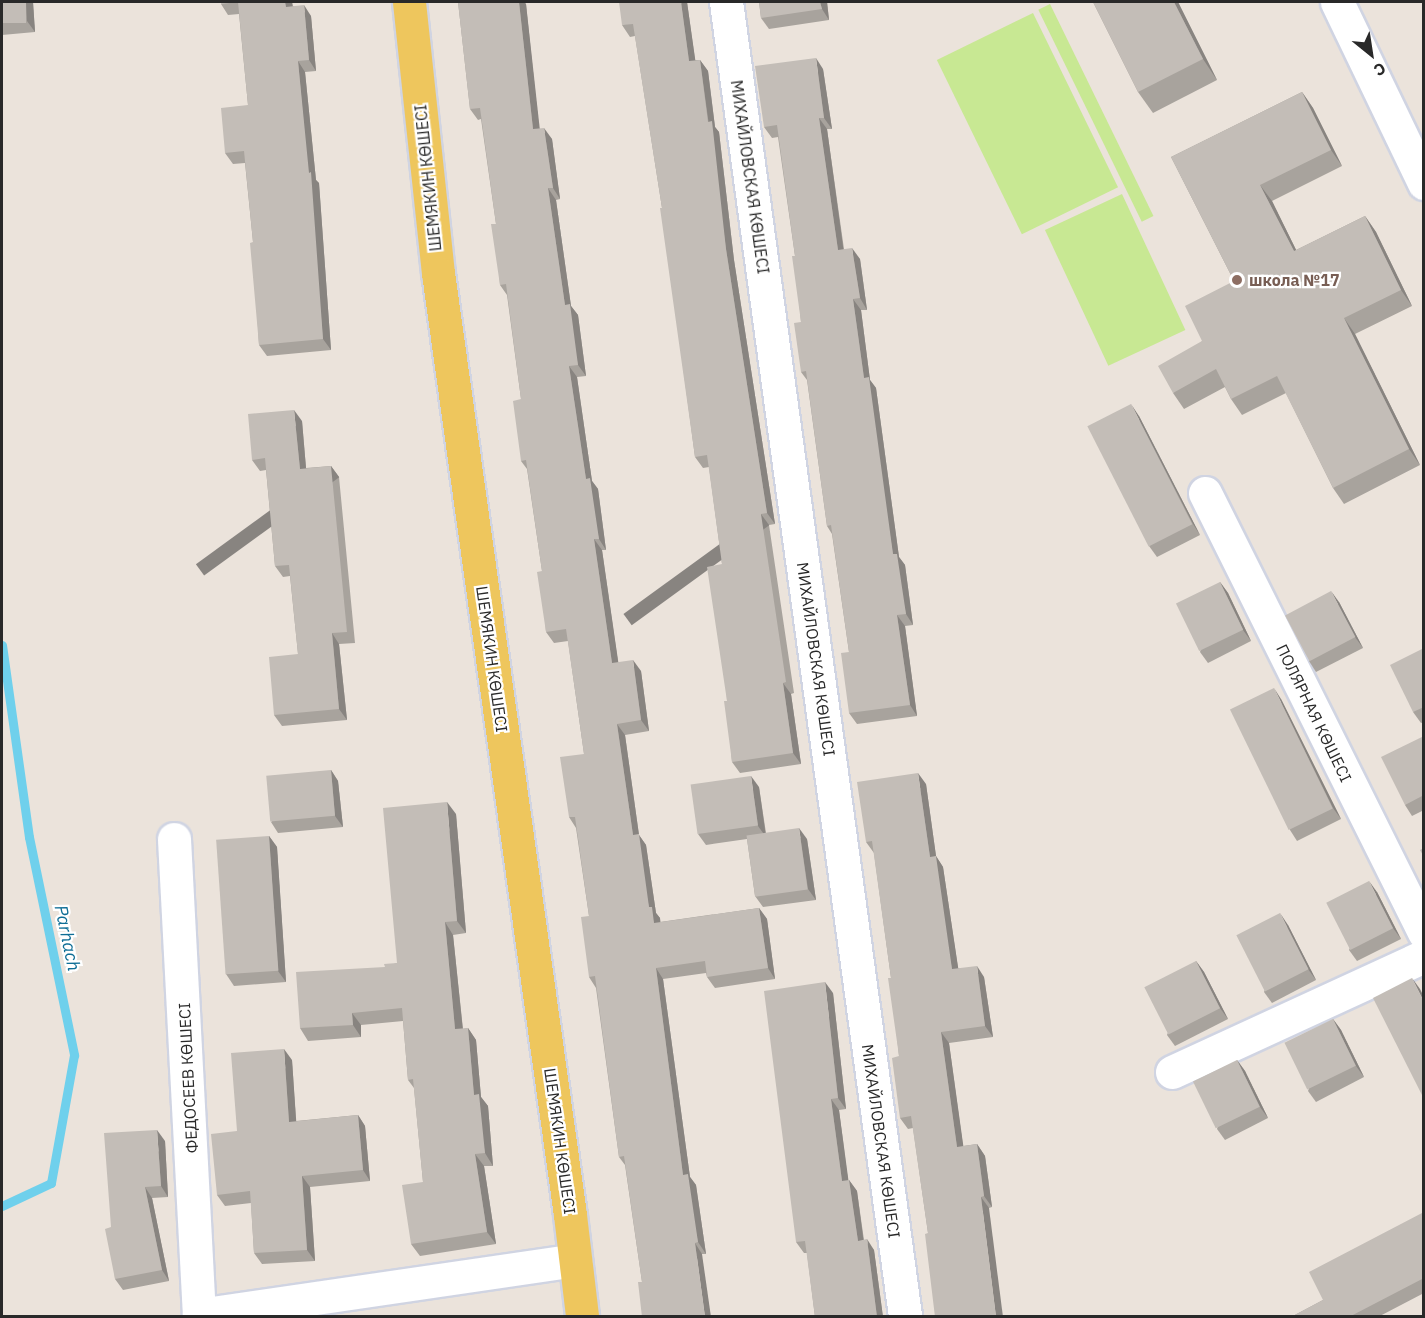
<!DOCTYPE html>
<html>
<head>
<meta charset="utf-8">
<style>
	body { margin:0 }
	#map { position:relative; width:1425px; height:1318px; overflow:hidden; background:#ebe3db; font-family:"IBM Plex Sans",sans-serif }
	div>[style] { position:absolute }
	[style*='--x'] { left:calc(var(--x)*1px); top:calc(var(--y)*1px); width:calc(var(--w)*1px); rotate:calc(var(--a)*1deg) }
	.pitch>* { inset:0; background:#c8e893; transform-origin:0 0 }
	.stream>* { height:9px; margin:-4.5px; padding:0 4.5px; transform-origin:4.5px; border-radius:4.5px; background:#6fd0ec }
	.roads { filter:drop-shadow(2px 0 #d0d4e2) drop-shadow(-2px 0 #d0d4e2) drop-shadow(0 2px #d0d4e2) drop-shadow(0 -2px #d0d4e2) }
	.minor>* { height:33px; margin:-16.5px; padding:0 16.5px; transform-origin:16.5px; border-radius:16.5px; background:#fff }
	.major>* { height:33px; margin:-16.5px; padding:0 16.5px; transform-origin:16.5px; border-radius:16.5px; background:#eec65d }
	.wall>* { inset:0; background:#a8a39d }
	.shaded-wall>* { inset:0; background:#888480; transform-origin:0 0 }
	.building>* { inset:0; background:#c3bdb7; transform-origin:0 0 }
	.dots>* { width:16px; height:16px; translate:-50% -50%; box-sizing:border-box; border:3px solid #fff; border-radius:50% }
	span { translate:-50% -50%; white-space:nowrap; text-align:center; line-height:1.15; -webkit-text-stroke:4.5px #fff; paint-order:stroke }
	.street-label { font-size:16px; color:#292929 }
	.education-label { font-size:16px; color:#785e54; font-weight:700 }
	.left { translate:0 -50%; text-align:left }
	.water-label { font-size:18px; color:#0f6e96; font-style:italic }
	.frame { position:absolute; inset:0; border:3px solid #292929; pointer-events:none }
	.north { position:absolute; left:1341px; top:24px; width:60px; height:60px; -webkit-text-stroke:4px #fff; paint-order:stroke; rotate:150deg; font-size:16px; font-weight:700; line-height:24px; text-align:center; color:#292929 }
	.north::after { content:''; display:block; margin:auto; width:21px; height:27px; background:#292929; clip-path:polygon(50% 0,100% 100%,50% 72%,0 100%) }
</style>
</head>
<body>
<div id="map">
	<div class="pitch">
		<i style="left:1050px;top:4px;width:236px;height:13px;rotate:64deg"></i>
		<i style="left:1033px;top:13px;width:194px;height:107px;rotate:64deg"></i>
		<i style="left:1122px;top:194px;width:150px;height:85px;rotate:65deg"></i>
	</div>
	<div class="stream">
		<i style="--x:2;--y:645;--w:194;--a:82"></i>
		<i style="--x:29;--y:837;--w:223;--a:78.3"></i>
		<i style="--x:74;--y:1055;--w:130;--a:100.2"></i>
		<i style="--x:51;--y:1183;--w:54;--a:154.9"></i>
	</div>
	<div class="roads">
		<div class="minor">
			<i style="--x:726;--y:2;--w:1326;--a:82.24"></i>
			<i style="--x:1337;--y:2;--w:201;--a:64.3"></i>
			<i style="--x:1205;--y:493;--w:491;--a:63.5"></i>
			<i style="--x:174;--y:839;--w:478;--a:87"></i>
			<i style="--x:1172;--y:1072;--w:277;--a:-24.7"></i>
			<i style="--x:199;--y:1315;--w:380;--a:-8.3"></i>
		</div>
		<div class="major">
			<i style="--x:409;--y:2;--w:273;--a:83.9"></i>
			<i style="--x:438;--y:273;--w:951;--a:82.02"></i>
			<i style="--x:570;--y:1215;--w:102;--a:83.2"></i>
		</div>
	</div>
	<div class="wall">
		<i style="clip-path:polygon(2px 2px,33px 2px,35px 32px,2px 35px)"></i>
		<i style="clip-path:polygon(221px 2px,292px 2px,293px 6px,311px 16px,316px 71px,305px 72px,316px 180px,319px 183px,331px 350px,267px 356px,259px 345px,253px 242px,245px 163px,233px 164px,225px 153px,248px 105px,239px 14px,228px 15px,221px 4px)"></i>
		<i style="clip-path:polygon(458px 2px,524px 2px,526px 4px,539px 129px,552px 139px,560px 199px,556px 200px,571px 306px,578px 315px,586px 376px,577px 377px,592px 481px,598px 489px,606px 550px,602px 550px,618px 662px,641px 671px,649px 731px,625px 735px,639px 835px,646px 845px,656px 913px,660px 918px,660px 922px,759px 908px,767px 919px,775px 979px,715px 988px,707px 977px,706px 973px,663px 979px,690px 1177px,696px 1185px,706px 1254px,702px 1254px,642px 1282px,625px 1165px,619px 1157px,596px 988px,589px 977px,589px 916px,576px 828px,569px 817px,584px 754px,568px 641px,554px 643px,546px 632px,542px 571px,527px 469px,521px 461px,521px 399px,507px 295px,500px 285px,496px 224px,481px 119px,478px 120px,470px 109px)"></i>
		<i style="clip-path:polygon(687px 2px,695px 60px,700px 60px,708px 71px,715px 127px,719px 132px,734px 260px,775px 524px,769px 525px,794px 693px,791px 694px,801px 764px,740px 773px,732px 762px,727px 701px,722px 564px,709px 467px,703px 468px,695px 457px,662px 208px,635px 36px,630px 37px,622px 25px)"></i>
		<i style="clip-path:polygon(759px 2px,827px 2px,829px 20px,769px 29px,761px 18px)"></i>
		<i style="clip-path:polygon(1093px 2px,1178px 2px,1217px 80px,1153px 113px,1138px 92px)"></i>
		<i style="clip-path:polygon(823px 69px,832px 129px,827px 129px,844px 249px,860px 259px,867px 310px,861px 310px,870px 380px,876px 388px,899px 557px,905px 565px,913px 625px,905px 626px,917px 716px,857px 724px,849px 713px,849px 652px,832px 534px,827px 526px,807px 380px,801px 372px,801px 322px,795px 256px,778px 137px,772px 138px,764px 127px)"></i>
		<i style="clip-path:polygon(1302px 92px,1313px 108px,1342px 166px,1272px 201px,1296px 250px,1365px 216px,1376px 232px,1412px 306px,1355px 334px,1420px 465px,1344px 504px,1333px 488px,1286px 393px,1242px 415px,1231px 399px,1225px 387px,1184px 409px,1173px 393px,1202px 341px,1234px 281px,1171px 157px)"></i>
		<i style="clip-path:polygon(1139px 416px,1200px 535px,1157px 557px,1149px 546px)"></i>
		<i style="clip-path:polygon(302px 421px,306px 468px,331px 466px,339px 477px,355px 643px,339px 644px,347px 720px,282px 726px,274px 715px,298px 654px,290px 576px,283px 577px,275px 566px,266px 470px,260px 471px,252px 460px)"></i>
		<i style="clip-path:polygon(1220px 582px,1228px 593px,1251px 641px,1208px 663px,1200px 652px)"></i>
		<i style="clip-path:polygon(1339px 602px,1363px 648px,1316px 672px,1309px 661px)"></i>
		<i style="clip-path:polygon(1424px 648px,1424px 722px,1421px 723px,1413px 712px)"></i>
		<i style="clip-path:polygon(1281px 699px,1341px 819px,1297px 841px,1290px 830px)"></i>
		<i style="clip-path:polygon(1424px 736px,1424px 810px,1412px 816px,1405px 805px)"></i>
		<i style="clip-path:polygon(331px 770px,338px 781px,343px 827px,278px 833px,271px 822px)"></i>
		<i style="clip-path:polygon(926px 784px,936px 856px,943px 867px,958px 968px,984px 977px,993px 1037px,949px 1043px,963px 1146px,977px 1144px,985px 1156px,992px 1207px,989px 1208px,928px 1233px,913px 1128px,908px 1129px,900px 1118px,899px 1056px,891px 978px,874px 853px,866px 842px)"></i>
		<i style="clip-path:polygon(759px 787px,766px 833px,807px 839px,816px 900px,763px 907px,755px 896px,747px 839px,706px 845px,698px 834px)"></i>
		<i style="clip-path:polygon(456px 814px,466px 933px,453px 935px,463px 1029px,468px 1028px,476px 1040px,481px 1097px,488px 1106px,493px 1166px,484px 1166px,496px 1244px,420px 1256px,411px 1244px,423px 1182px,414px 1088px,408px 1080px,403px 1021px,361px 1025px,361px 1037px,308px 1041px,300px 1028px,385px 967px,397px 963px)"></i>
		<i style="clip-path:polygon(269px 836px,277px 847px,286px 982px,234px 986px,226px 974px)"></i>
		<i style="clip-path:polygon(1377px 892px,1401px 939px,1357px 961px,1349px 950px)"></i>
		<i style="clip-path:polygon(1288px 925px,1316px 980px,1272px 1003px,1264px 992px)"></i>
		<i style="clip-path:polygon(1196px 961px,1204px 972px,1228px 1019px,1175px 1046px,1167px 1035px)"></i>
		<i style="clip-path:polygon(833px 993px,846px 1109px,839px 1110px,848px 1180px,849px 1180px,857px 1191px,864px 1240px,874px 1250px,883px 1317px,815px 1317px,807px 1253px,804px 1253px,796px 1242px)"></i>
		<i style="clip-path:polygon(1333px 1019px,1341px 1030px,1364px 1077px,1316px 1102px,1308px 1091px)"></i>
		<i style="clip-path:polygon(292px 1060px,296px 1121px,358px 1115px,365px 1126px,370px 1181px,310px 1187px,315px 1261px,262px 1264px,254px 1253px,251px 1203px,225px 1206px,217px 1195px,237px 1131px)"></i>
		<i style="clip-path:polygon(1237px 1060px,1245px 1071px,1268px 1118px,1225px 1140px,1217px 1129px)"></i>
		<i style="clip-path:polygon(165px 1141px,168px 1197px,152px 1198px,169px 1281px,123px 1290px,115px 1279px,111px 1227px)"></i>
		<i style="clip-path:polygon(1424px 1214px,1424px 1293px,1378px 1317px,1291px 1317px,1323px 1300px)"></i>
	</div>
	<div class="shaded-wall">
		<i style="clip-path:polygon(26px 2px,33px 2px,35px 32px,27px 21px)"></i>
		<i style="clip-path:polygon(285px 2px,292px 2px,294px 18px,286px 7px)"></i>
		<i style="clip-path:polygon(519px 2px,524px 2px,526px 4px,541px 140px,533px 129px)"></i>
		<i style="clip-path:polygon(681px 2px,687px 2px,697px 72px,689px 61px)"></i>
		<i style="clip-path:polygon(820px 2px,827px 2px,829px 20px,822px 9px)"></i>
		<i style="clip-path:polygon(1174px 2px,1178px 2px,1217px 80px,1203px 59px)"></i>
		<i style="clip-path:polygon(304px 5px,311px 16px,316px 71px,309px 60px)"></i>
		<i style="clip-path:polygon(816px 58px,823px 69px,832px 129px,824px 118px)"></i>
		<i style="clip-path:polygon(700px 60px,708px 71px,715px 127px,719px 132px,734px 260px,775px 524px,767px 513px,726px 249px)"></i>
		<i style="clip-path:polygon(298px 61px,305px 72px,316px 180px,319px 183px,331px 350px,323px 339px)"></i>
		<i style="clip-path:polygon(1302px 92px,1313px 108px,1342px 166px,1331px 150px)"></i>
		<i style="clip-path:polygon(819px 118px,827px 129px,845px 261px,838px 250px)"></i>
		<i style="clip-path:polygon(544px 128px,552px 139px,560px 199px,553px 188px)"></i>
		<i style="clip-path:polygon(1260px 185px,1272px 201px,1305px 268px,1294px 251px)"></i>
		<i style="clip-path:polygon(548px 188px,556px 200px,571px 306px,578px 315px,586px 376px,578px 365px,565px 305px)"></i>
		<i style="clip-path:polygon(1365px 216px,1376px 232px,1412px 306px,1401px 290px)"></i>
		<i style="clip-path:polygon(852px 248px,860px 259px,867px 310px,860px 298px)"></i>
		<i style="clip-path:polygon(853px 299px,861px 310px,870px 380px,876px 388px,899px 557px,905px 565px,913px 625px,906px 614px,893px 554px,864px 378px)"></i>
		<i style="clip-path:polygon(1344px 318px,1355px 334px,1420px 465px,1409px 449px)"></i>
		<i style="clip-path:polygon(569px 366px,577px 377px,592px 481px,598px 489px,606px 550px,599px 539px,586px 479px)"></i>
		<i style="clip-path:polygon(1131px 404px,1139px 416px,1200px 535px,1193px 524px)"></i>
		<i style="clip-path:polygon(294px 410px,302px 421px,307px 480px,300px 469px)"></i>
		<i style="left:331px;top:466px;width:14px;height:167px;rotate:54deg"></i>
		<i style="left:761px;top:514px;width:14px;height:170px;rotate:54deg"></i>
		<i style="clip-path:polygon(594px 539px,602px 550px,620px 674px,612px 663px)"></i>
		<i style="clip-path:polygon(1220px 582px,1228px 593px,1251px 641px,1243px 630px)"></i>
		<i style="clip-path:polygon(1331px 591px,1339px 602px,1363px 648px,1355px 637px)"></i>
		<i style="clip-path:polygon(897px 615px,905px 626px,917px 716px,910px 705px)"></i>
		<i style="clip-path:polygon(332px 633px,339px 644px,347px 720px,339px 709px)"></i>
		<i style="clip-path:polygon(633px 660px,641px 671px,649px 731px,641px 720px)"></i>
		<i style="clip-path:polygon(783px 683px,791px 694px,801px 764px,793px 753px)"></i>
		<i style="clip-path:polygon(1274px 688px,1281px 699px,1341px 819px,1333px 808px)"></i>
		<i style="clip-path:polygon(617px 724px,625px 735px,639px 835px,646px 845px,656px 913px,660px 918px,662px 934px,654px 923px,649px 907px,633px 835px)"></i>
		<i style="clip-path:polygon(331px 770px,338px 781px,343px 827px,335px 816px)"></i>
		<i style="clip-path:polygon(918px 773px,926px 784px,936px 856px,943px 867px,960px 980px,952px 969px,930px 857px)"></i>
		<i style="clip-path:polygon(751px 776px,759px 787px,766px 837px,758px 826px)"></i>
		<i style="clip-path:polygon(447px 802px,456px 814px,466px 933px,457px 921px)"></i>
		<i style="clip-path:polygon(799px 828px,807px 839px,816px 900px,808px 889px)"></i>
		<i style="clip-path:polygon(269px 836px,277px 847px,286px 982px,278px 971px)"></i>
		<i style="clip-path:polygon(1369px 881px,1377px 892px,1401px 939px,1393px 928px)"></i>
		<i style="clip-path:polygon(759px 908px,767px 919px,775px 979px,768px 968px)"></i>
		<i style="clip-path:polygon(1280px 913px,1288px 925px,1316px 980px,1308px 969px)"></i>
		<i style="clip-path:polygon(445px 922px,453px 935px,464px 1041px,455px 1029px)"></i>
		<i style="clip-path:polygon(1196px 961px,1204px 972px,1228px 1019px,1220px 1008px)"></i>
		<i style="clip-path:polygon(977px 966px,984px 977px,993px 1037px,985px 1026px)"></i>
		<i style="clip-path:polygon(656px 968px,663px 979px,690px 1177px,696px 1185px,706px 1254px,698px 1242px,683px 1175px)"></i>
		<i style="clip-path:polygon(1412px 978px,1420px 989px,1424px 997px,1424px 1002px)"></i>
		<i style="clip-path:polygon(825px 982px,833px 993px,846px 1109px,838px 1098px)"></i>
		<i style="clip-path:polygon(352px 1013px,361px 1025px,361px 1037px,353px 1025px)"></i>
		<i style="clip-path:polygon(1333px 1019px,1341px 1030px,1364px 1077px,1356px 1066px)"></i>
		<i style="clip-path:polygon(468px 1028px,476px 1040px,481px 1097px,488px 1106px,493px 1166px,485px 1153px,474px 1095px)"></i>
		<i style="clip-path:polygon(941px 1032px,949px 1043px,965px 1158px,957px 1147px)"></i>
		<i style="clip-path:polygon(284px 1049px,292px 1060px,297px 1133px,289px 1122px)"></i>
		<i style="clip-path:polygon(1237px 1060px,1245px 1071px,1268px 1118px,1260px 1107px)"></i>
		<i style="clip-path:polygon(831px 1099px,839px 1110px,850px 1192px,842px 1181px)"></i>
		<i style="clip-path:polygon(358px 1115px,365px 1126px,370px 1181px,363px 1170px)"></i>
		<i style="clip-path:polygon(157px 1130px,165px 1141px,168px 1197px,161px 1186px)"></i>
		<i style="clip-path:polygon(977px 1144px,985px 1156px,992px 1207px,984px 1196px)"></i>
		<i style="clip-path:polygon(475px 1154px,484px 1166px,496px 1244px,487px 1232px)"></i>
		<i style="clip-path:polygon(302px 1176px,310px 1187px,315px 1261px,307px 1250px)"></i>
		<i style="clip-path:polygon(849px 1180px,857px 1191px,865px 1252px,858px 1241px)"></i>
		<i style="clip-path:polygon(145px 1187px,152px 1198px,169px 1281px,162px 1270px)"></i>
		<i style="clip-path:polygon(981px 1197px,989px 1208px,1003px 1317px,996px 1317px)"></i>
		<i style="clip-path:polygon(867px 1239px,874px 1250px,883px 1317px,877px 1317px)"></i>
		<i style="clip-path:polygon(695px 1243px,702px 1254px,711px 1317px,705px 1317px)"></i>
	</div>
	<div class="building">
		<i style="left:2px;top:2px;width:24px;height:21px"></i>
		<i style="clip-path:polygon(221px 2px,285px 2px,286px 7px,304px 5px,309px 60px,298px 61px,309px 173px,311px 172px,323px 339px,259px 345px,250px 243px,253px 242px,244px 151px,225px 153px,221px 108px,248px 105px,238px 2px,221px 4px)"></i>
		<i style="clip-path:polygon(458px 2px,519px 2px,533px 129px,544px 128px,553px 188px,548px 188px,565px 305px,570px 304px,578px 365px,569px 366px,586px 479px,590px 478px,599px 539px,594px 539px,612px 663px,633px 660px,641px 720px,617px 724px,633px 835px,639px 834px,649px 907px,652px 907px,654px 923px,759px 908px,768px 968px,707px 977px,705px 961px,656px 968px,683px 1175px,688px 1174px,698px 1242px,695px 1243px,705px 1317px,642px 1317px,638px 1282px,642px 1282px,624px 1156px,619px 1157px,595px 976px,589px 977px,581px 917px,589px 916px,575px 817px,569px 817px,560px 757px,584px 754px,576px 697px,566px 629px,546px 632px,537px 572px,542px 571px,526px 460px,521px 461px,513px 401px,521px 399px,506px 284px,500px 285px,491px 224px,496px 224px,480px 108px,470px 109px)"></i>
		<i style="clip-path:polygon(619px 2px,681px 2px,689px 61px,700px 60px,708px 122px,712px 121px,726px 249px,767px 513px,761px 514px,786px 682px,783px 683px,793px 753px,732px 762px,724px 701px,727px 701px,707px 567px,722px 564px,707px 455px,695px 457px,660px 208px,662px 208px,633px 24px,622px 25px)"></i>
		<i style="clip-path:polygon(759px 2px,820px 2px,822px 9px,761px 18px)"></i>
		<i style="clip-path:polygon(1093px 2px,1174px 2px,1203px 59px,1138px 92px)"></i>
		<i style="clip-path:polygon(816px 58px,824px 118px,819px 118px,838px 250px,852px 248px,860px 298px,853px 299px,864px 378px,869px 377px,893px 554px,897px 554px,906px 614px,897px 615px,910px 705px,849px 713px,841px 653px,849px 652px,831px 525px,827px 526px,806px 371px,801px 372px,794px 323px,801px 322px,792px 256px,795px 256px,777px 125px,764px 127px,755px 66px)"></i>
		<i style="clip-path:polygon(1302px 92px,1331px 150px,1260px 185px,1294px 251px,1365px 216px,1401px 290px,1344px 318px,1409px 449px,1333px 488px,1277px 376px,1231px 399px,1216px 369px,1173px 393px,1158px 366px,1202px 341px,1185px 306px,1234px 281px,1171px 157px)"></i>
		<i style="left:1131px;top:404px;width:135px;height:49px;rotate:63deg"></i>
		<i style="clip-path:polygon(294px 410px,300px 469px,331px 466px,347px 632px,332px 633px,339px 709px,274px 715px,269px 657px,298px 654px,289px 565px,275px 566px,265px 458px,252px 460px,248px 414px)"></i>
		<i style="left:1220px;top:582px;width:53px;height:49px;rotate:64deg"></i>
		<i style="left:1331px;top:591px;width:52px;height:52px;rotate:62deg"></i>
		<i style="clip-path:polygon(1424px 648px,1424px 707px,1413px 712px,1390px 665px)"></i>
		<i style="left:1274px;top:688px;width:134px;height:49px;rotate:64deg"></i>
		<i style="clip-path:polygon(1424px 736px,1424px 795px,1405px 805px,1381px 757px)"></i>
		<i style="left:331px;top:770px;width:46px;height:65px;rotate:85deg"></i>
		<i style="clip-path:polygon(918px 773px,930px 857px,936px 856px,952px 969px,977px 966px,985px 1026px,941px 1032px,957px 1147px,977px 1144px,984px 1196px,981px 1197px,996px 1317px,935px 1317px,925px 1234px,928px 1233px,911px 1116px,900px 1118px,892px 1058px,899px 1056px,888px 978px,891px 978px,872px 841px,866px 842px,857px 782px)"></i>
		<i style="left:751px;top:776px;width:50px;height:61px;rotate:82deg"></i>
		<i style="clip-path:polygon(447px 802px,457px 921px,445px 922px,455px 1029px,468px 1028px,474px 1095px,479px 1094px,485px 1153px,475px 1154px,487px 1232px,411px 1244px,402px 1185px,423px 1182px,413px 1079px,408px 1080px,402px 1008px,352px 1013px,353px 1025px,300px 1028px,296px 972px,385px 967px,384px 964px,397px 963px,383px 808px)"></i>
		<i style="left:799px;top:828px;width:62px;height:53px;rotate:82deg"></i>
		<i style="left:269px;top:836px;width:135px;height:53px;rotate:86deg"></i>
		<i style="clip-path:polygon(1424px 848px,1424px 857px,1420px 850px)"></i>
		<i style="left:1369px;top:881px;width:53px;height:48px;rotate:63deg"></i>
		<i style="left:1280px;top:913px;width:63px;height:49px;rotate:63deg"></i>
		<i style="left:1196px;top:961px;width:53px;height:58px;rotate:63deg"></i>
		<i style="clip-path:polygon(1412px 978px,1424px 1002px,1424px 1099px,1373px 998px)"></i>
		<i style="clip-path:polygon(825px 982px,838px 1098px,831px 1099px,842px 1181px,849px 1180px,858px 1241px,867px 1239px,877px 1317px,815px 1317px,805px 1241px,796px 1242px,764px 991px)"></i>
		<i style="left:1333px;top:1019px;width:52px;height:54px;rotate:64deg"></i>
		<i style="clip-path:polygon(284px 1049px,289px 1122px,358px 1115px,363px 1170px,302px 1176px,307px 1250px,254px 1253px,250px 1191px,217px 1195px,211px 1134px,237px 1131px,231px 1053px)"></i>
		<i style="left:1237px;top:1060px;width:52px;height:49px;rotate:64deg"></i>
		<i style="clip-path:polygon(157px 1130px,161px 1186px,145px 1187px,162px 1270px,115px 1279px,105px 1229px,111px 1227px,104px 1133px)"></i>
		<i style="clip-path:polygon(1422px 1213px,1424px 1215px,1424px 1278px,1349px 1317px,1291px 1317px,1323px 1300px,1309px 1272px)"></i>
		<i style="clip-path:polygon(278px 1315px,279px 1317px,257px 1317px)"></i>
	</div>
	<div class="dots">
		<i style="left:1237px;top:280px;background:#8d6e63"></i>
	</div>
	<div class="street-label">
		<span style="left:750px;top:177px;rotate:82deg">МИХАЙЛОВСКАЯ КӨШЕСІ</span>
		<span style="left:428px;top:178px;rotate:-96deg">ШЕМЯКИН КӨШЕСІ</span>
		<span style="left:492px;top:659px;rotate:82deg">ШЕМЯКИН КӨШЕСІ</span>
		<span style="left:816px;top:659px;rotate:82deg">МИХАЙЛОВСКАЯ КӨШЕСІ</span>
		<span style="left:1314px;top:713px;rotate:64deg">ПОЛЯРНАЯ КӨШЕСІ</span>
		<span style="left:188px;top:1078px;rotate:-93deg">ФЕДОСЕЕВ КӨШЕСІ</span>
		<span style="left:560px;top:1141px;rotate:82deg">ШЕМЯКИН КӨШЕСІ</span>
		<span style="left:881px;top:1141px;rotate:82deg">МИХАЙЛОВСКАЯ КӨШЕСІ</span>
	</div>
	<div class="education-label">
		<span class="left" style="left:1249px;top:280px">школа №17</span>
	</div>
	<div class="water-label">
		<span style="left:67px;top:938px;rotate:78deg">Parhach</span>
	</div>
	<div class="frame"></div>
	<div class="north">С</div>
</div>
</body>
</html>
